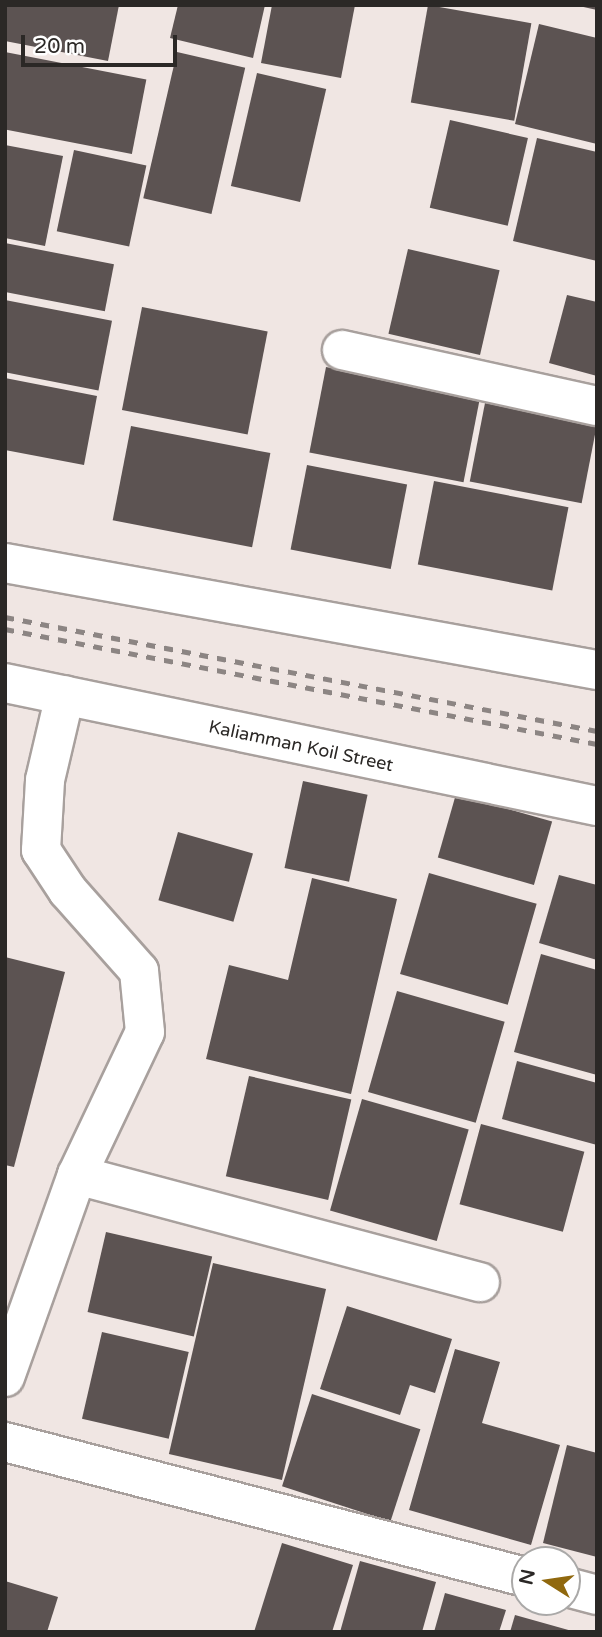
<!DOCTYPE html>
<html>
<head>
<meta charset="utf-8">
<style>
	body { margin:0 }
	#map { position:relative; width:602px; height:1637px; overflow:hidden; background:#f0e6e3; font-family:"Varela Round",sans-serif }
	div>[style] { position:absolute }
	[style*='--x'] { left:calc(var(--x)*1px); top:calc(var(--y)*1px); width:calc(var(--w)*1px); rotate:calc(var(--a)*1deg) }
	.building>* { inset:0; background:#5c5352; transform-origin:0 0 }
	.roads { filter:drop-shadow(2px 0 #a8a09d) drop-shadow(-2px 0 #a8a09d) drop-shadow(0 2px #a8a09d) drop-shadow(0 -2px #a8a09d) }
	.street>* { height:38px; margin:-19px; padding:0 19px; transform-origin:19px; border-radius:19px; background:#fff }
	.secondary>* { height:38px; margin:-19px; padding:0 19px; transform-origin:19px; border-radius:19px; background:#fff }
	.rail>* { height:5px; margin-top:-2.5px; transform-origin:0; background:repeating-linear-gradient(90deg,#8c8583 0 9px,transparent 0 18px) }
	span { translate:-50% -50%; white-space:nowrap; text-align:center; line-height:1.15; -webkit-text-stroke:7px #fff; paint-order:stroke }
	.street-label { font-size:18px; color:#2b2826 }
	.frame { position:absolute; inset:0; border:7px solid #2b2826; pointer-events:none }
	.north { position:absolute; left:511px; top:1546px; width:70px; height:70px; box-sizing:border-box; background:#fff; border:2px solid #aaa9a8; border-radius:50%; rotate:282deg; font-size:19px; font-weight:700; line-height:28px; text-align:center; color:#2b2826 }
	.north::after { content:''; display:block; margin:auto; width:24px; height:32px; background:#90680e; clip-path:polygon(50% 0,100% 100%,50% 72%,0 100%) }
	.scale { position:absolute; left:21px; top:35px; width:156px; height:32px; box-sizing:border-box; border:4px solid #2b2826; border-top:0; padding-left:9px; font-size:21px; line-height:24px; white-space:nowrap; color:#2b2826; -webkit-text-stroke:5px #fff; paint-order:stroke }
</style>
</head>
<body>
<div id="map">
	<div class="building">
		<i style="clip-path:polygon(5px 5px,119px 5px,108px 61px,5px 41px)"></i>
		<i style="clip-path:polygon(178px 5px,265px 5px,253px 58px,170px 38px)"></i>
		<i style="clip-path:polygon(272px 5px,355px 5px,341px 78px,261px 63px)"></i>
		<i style="left:428px;top:5px;width:105px;height:99px;rotate:10deg"></i>
		<i style="clip-path:polygon(580px 5px,597px 5px,597px 10px,579px 6px)"></i>
		<i style="clip-path:polygon(539px 24px,597px 38px,597px 144px,515px 124px)"></i>
		<i style="left:5px;top:52px;width:144px;height:76px;rotate:11deg"></i>
		<i style="left:177px;top:52px;width:70px;height:150px;rotate:13deg"></i>
		<i style="left:257px;top:73px;width:71px;height:116px;rotate:13deg"></i>
		<i style="left:450px;top:120px;width:80px;height:90px;rotate:13deg"></i>
		<i style="clip-path:polygon(537px 138px,597px 152px,597px 261px,513px 241px)"></i>
		<i style="clip-path:polygon(5px 145px,63px 156px,45px 246px,5px 238px)"></i>
		<i style="left:74px;top:150px;width:74px;height:83px;rotate:12deg"></i>
		<i style="left:5px;top:243px;width:111px;height:48px;rotate:11deg"></i>
		<i style="left:408px;top:249px;width:94px;height:87px;rotate:13deg"></i>
		<i style="clip-path:polygon(567px 295px,597px 302px,597px 376px,549px 363px)"></i>
		<i style="left:5px;top:300px;width:109px;height:71px;rotate:11deg"></i>
		<i style="left:142px;top:307px;width:128px;height:105px;rotate:11deg"></i>
		<i style="left:326px;top:367px;width:157px;height:87px;rotate:11deg"></i>
		<i style="clip-path:polygon(5px 378px,97px 396px,84px 465px,5px 450px)"></i>
		<i style="left:485px;top:403px;width:114px;height:80px;rotate:11deg"></i>
		<i style="left:131px;top:426px;width:142px;height:96px;rotate:11deg"></i>
		<i style="left:307px;top:465px;width:102px;height:86px;rotate:11deg"></i>
		<i style="left:434px;top:481px;width:137px;height:85px;rotate:11deg"></i>
		<i style="left:303px;top:781px;width:66px;height:89px;rotate:12deg"></i>
		<i style="left:456px;top:794px;width:100px;height:66px;rotate:16deg"></i>
		<i style="left:178px;top:832px;width:78px;height:71px;rotate:16deg"></i>
		<i style="left:429px;top:873px;width:112px;height:105px;rotate:16deg"></i>
		<i style="clip-path:polygon(559px 875px,597px 885px,597px 960px,539px 943px)"></i>
		<i style="clip-path:polygon(312px 878px,397px 899px,351px 1094px,206px 1059px,229px 965px,288px 980px)"></i>
		<i style="clip-path:polygon(541px 954px,597px 970px,597px 1075px,514px 1052px)"></i>
		<i style="clip-path:polygon(5px 957px,65px 972px,14px 1167px,5px 1165px)"></i>
		<i style="left:397px;top:991px;width:112px;height:105px;rotate:16deg"></i>
		<i style="clip-path:polygon(517px 1061px,597px 1083px,597px 1145px,502px 1119px)"></i>
		<i style="left:249px;top:1076px;width:105px;height:103px;rotate:13deg"></i>
		<i style="left:362px;top:1099px;width:111px;height:116px;rotate:16deg"></i>
		<i style="left:481px;top:1124px;width:107px;height:83px;rotate:15deg"></i>
		<i style="left:106px;top:1232px;width:109px;height:82px;rotate:13deg"></i>
		<i style="left:213px;top:1263px;width:116px;height:196px;rotate:13deg"></i>
		<i style="clip-path:polygon(347px 1306px,452px 1339px,435px 1393px,410px 1385px,400px 1415px,320px 1389px)"></i>
		<i style="left:102px;top:1332px;width:89px;height:89px;rotate:13deg"></i>
		<i style="clip-path:polygon(455px 1349px,500px 1362px,482px 1423px,560px 1445px,531px 1545px,409px 1510px)"></i>
		<i style="left:312px;top:1394px;width:114px;height:97px;rotate:18deg"></i>
		<i style="clip-path:polygon(567px 1445px,597px 1453px,597px 1557px,543px 1543px)"></i>
		<i style="clip-path:polygon(282px 1543px,353px 1565px,332px 1632px,254px 1632px)"></i>
		<i style="clip-path:polygon(360px 1561px,436px 1582px,422px 1632px,340px 1632px)"></i>
		<i style="clip-path:polygon(5px 1581px,58px 1597px,47px 1632px,5px 1632px)"></i>
		<i style="clip-path:polygon(445px 1593px,506px 1610px,499px 1632px,434px 1632px)"></i>
		<i style="clip-path:polygon(515px 1615px,572px 1631px,572px 1632px,510px 1632px)"></i>
	</div>
	<div class="roads">
		<div class="street">
			<i style="--x:342;--y:350;--w:261;--a:12.4"></i>
			<i style="--x:77;--y:1175;--w:417;--a:14.9"></i>
			<i style="--x:5;--y:1377;--w:214;--a:-70.4"></i>
			<i style="--x:77;--y:1175;--w:158;--a:-64.6"></i>
			<i style="--x:145;--y:1032;--w:61;--a:-95.6"></i>
			<i style="--x:139;--y:971;--w:107;--a:-131.6"></i>
			<i style="--x:68;--y:891;--w:49;--a:-123.4"></i>
			<i style="--x:41;--y:850;--w:70;--a:-86.7"></i>
			<i style="--x:45;--y:780;--w:87;--a:-76.8"></i>
			<i style="--x:5;--y:1442;--w:537;--a:14.55"></i>
			<i style="--x:567;--y:1587;--w:31;--a:15"></i>
		</div>
		<div class="secondary">
			<i style="--x:5;--y:563;--w:602;--a:10.25"></i>
			<i style="--x:5;--y:683;--w:605;--a:11.74"></i>
		</div>
	</div>
	<div class="rail">
		<i style="--x:5;--y:617;--w:603;--a:10.9"></i>
		<i style="--x:5;--y:629;--w:603;--a:10.99"></i>
	</div>
	<div class="street-label">
		<span style="left:301px;top:746px;rotate:12deg">Kaliamman Koil Street</span>
	</div>
	<div class="frame"></div>
	<div class="north">N</div>
	<div class="scale">20 m</div>
</div>
</body>
</html>
